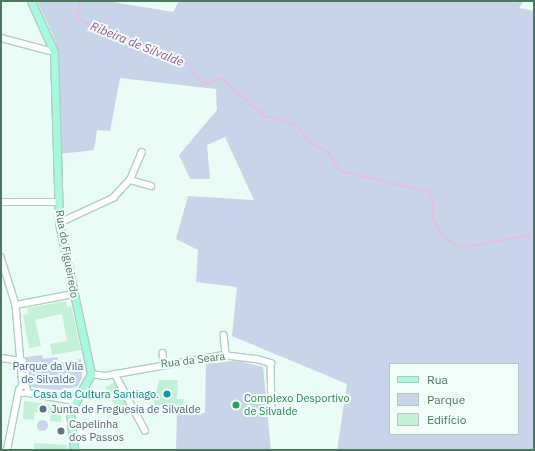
<!DOCTYPE html>
<html>
<head>
<meta charset="utf-8">
<style>
	body { margin:0 }
	#map { position:relative; width:535px; height:451px; overflow:hidden; background:#eafcf6; font-family:"IBM Plex Sans",sans-serif }
	div>[style] { position:absolute }
	[style*='--x'] { left:calc(var(--x)*1px); top:calc(var(--y)*1px); width:calc(var(--w)*1px); rotate:calc(var(--a)*1deg) }
	.green>* { inset:0; background:#c8d4ea }
	.round { border-radius:50% }
	.stream>* { height:1.5px; margin:-0.75px; padding:0 0.75px; transform-origin:0.75px; border-radius:0.75px; background:#e6bfde }
	.building>* { inset:0; background:#c3f1d8; transform-origin:0 0 }
	.roads { filter:drop-shadow(1px 0 #b0cebf) drop-shadow(-1px 0 #b0cebf) drop-shadow(0 1px #b0cebf) drop-shadow(0 -1px #b0cebf) }
	.minor>* { height:5.5px; margin:-2.75px; padding:0 2.75px; transform-origin:2.75px; border-radius:2.75px; background:#fff }
	.minor>.ring { margin:-2.75px; padding:0; box-sizing:content-box; background:none; border:5.5px solid #fff; border-radius:50% }
	.major>* { height:7px; margin:-3.5px; padding:0 3.5px; transform-origin:3.5px; border-radius:3.5px; background:#a6f8de }
	.dots>* { width:11px; height:11px; translate:-50% -50%; box-sizing:border-box; border:2px solid #f1fefa; border-radius:50% }
	span { translate:-50% -50%; white-space:nowrap; text-align:center; line-height:1.15; -webkit-text-stroke:4px #f1fefa; paint-order:stroke }
	.street-label { font-size:11px; color:#4e775f }
	.park-label { font-size:11px; color:#4c5a88 }
	.culture-label { font-size:11px; color:#0d838f }
	.right { translate:-100% -50%; text-align:right }
	.leisure-label { font-size:11px; color:#27864d }
	.left { translate:0 -50%; text-align:left }
	.service-label { font-size:11px; color:#4e5e75 }
	.worship-label { font-size:11px; color:#5b616d }
	.water-label { font-size:12px; color:#9e518d; font-style:italic }
	.frame { position:absolute; inset:0; border:2px solid #4e775f; pointer-events:none }
	.legend { position:absolute; left:389px; top:363px; width:130px; height:72px; box-sizing:border-box; background:#f1fefa; border:1px solid #b0c8bc; margin:0; padding:5px 7px; list-style:none; font-size:12px; color:#4e775f }
	.legend li { display:flex; align-items:center; gap:8px; height:20px }
	.legend b { width:20px; border:1px solid #b0c8bc }
</style>
</head>
<body>
<div id="map">
	<div class="green">
		<i style="clip-path:polygon(evenodd,37px 1px,107px 1px,173px 12px,179px 1px,524px 1px,519px 8px,534px 11px,534px 450px,337px 450px,347px 384px,232px 336px,237px 287px,196px 282px,198px 250px,176px 239px,188px 196px,254px 200px,225px 137px,207px 145px,210px 179px,190px 179px,179px 155px,217px 110px,216px 89px,120px 78px,110px 131px,97px 130px,94px 150px,60px 154px,60px 63px,53px 35px,37px 1px,390px 364px,518px 364px,518px 434px,390px 434px,390px 364px)"></i>
		<i style="clip-path:polygon(42px 355px,43px 359px,57px 357px,59px 363px,81px 359px,82px 378px,77px 387px,58px 390px,30px 387px,26px 357px)"></i>
		<i style="clip-path:polygon(238px 361px,263px 367px,271px 450px,176px 450px,177px 412px,205px 413px,206px 362px)"></i>
		<i class="round" style="left:36.5px;top:419.5px;width:11px;height:11px"></i>
	</div>
	<div class="stream">
		<i style="--x:81;--y:1;--w:16;--a:101"></i>
		<i style="--x:78;--y:17;--w:16;--a:35"></i>
		<i style="--x:91;--y:26;--w:14;--a:8"></i>
		<i style="--x:105;--y:28;--w:56;--a:27.5"></i>
		<i style="--x:155;--y:54;--w:34;--a:17"></i>
		<i style="--x:188;--y:64;--w:26;--a:53"></i>
		<i style="--x:204;--y:85;--w:19;--a:-21"></i>
		<i style="--x:222;--y:78;--w:57;--a:42.1"></i>
		<i style="--x:264;--y:116;--w:32;--a:14"></i>
		<i style="--x:295;--y:124;--w:25;--a:48"></i>
		<i style="--x:312;--y:143;--w:20;--a:30"></i>
		<i style="--x:329;--y:153;--w:22;--a:56"></i>
		<i style="--x:341;--y:171;--w:90;--a:13.4"></i>
		<i style="--x:429;--y:192;--w:7;--a:56"></i>
		<i style="--x:433;--y:198;--w:19;--a:90"></i>
		<i style="--x:433;--y:217;--w:11;--a:68"></i>
		<i style="--x:437;--y:227;--w:14;--a:54"></i>
		<i style="--x:445;--y:238;--w:19;--a:32"></i>
		<i style="--x:461;--y:248;--w:74;--a:-10.9"></i>
	</div>
	<div class="building">
		<i style="clip-path:polygon(66px 301px,67px 307px,71px 306px,81px 350px,52px 355px,50px 344px,67px 341px,62px 314px,35px 320px,41px 346px,29px 348px,23px 315px,28px 314px,27px 308px)"></i>
		<i style="clip-path:polygon(159px 380px,178px 380px,177px 399px,184px 399px,183px 406px,153px 405px)"></i>
		<i style="left:115px;top:382px;width:30px;height:11px;rotate:63deg"></i>
		<i style="clip-path:polygon(24px 401px,62px 406px,61px 422px,50px 421px,50px 413px,35px 412px,34px 420px,23px 419px)"></i>
		<i style="clip-path:polygon(34px 443px,68px 445px,67px 450px,34px 450px)"></i>
	</div>
	<div class="roads">
		<div class="minor">
			<i style="--x:1;--y:38;--w:55;--a:14.8"></i>
			<i style="--x:130;--y:180;--w:22;--a:16"></i>
			<i style="--x:1;--y:202;--w:57;--a:0"></i>
			<i style="--x:59;--y:223;--w:60;--a:-24.8"></i>
			<i style="--x:113;--y:198;--w:25;--a:-47"></i>
			<i style="--x:130;--y:180;--w:30;--a:-67"></i>
			<i style="--x:1;--y:257;--w:50;--a:72.6"></i>
			<i style="--x:16;--y:305;--w:81;--a:85.1"></i>
			<i style="--x:16;--y:305;--w:58;--a:-10.9"></i>
			<i style="--x:224;--y:335;--w:20;--a:84"></i>
			<i style="--x:163;--y:353;--w:11;--a:85"></i>
			<i style="--x:1;--y:358;--w:22;--a:8"></i>
			<i style="--x:91;--y:374;--w:14;--a:8"></i>
			<i style="--x:105;--y:376;--w:120;--a:-10.1"></i>
			<i style="--x:223;--y:355;--w:34;--a:7"></i>
			<i style="--x:257;--y:359;--w:15;--a:16"></i>
			<i style="--x:271;--y:363;--w:49;--a:88.8"></i>
			<i style="--x:115;--y:374;--w:64;--a:61.8"></i>
			<i class="ring" style="left:19.5px;top:385.5px;width:3.5px;height:3.5px"></i>
			<i style="--x:28;--y:393;--w:47;--a:9.9"></i>
			<i style="--x:7;--y:450;--w:61;--a:-78.7"></i>
		</div>
		<div class="major">
			<i style="--x:31;--y:1;--w:56;--a:65.7"></i>
			<i style="--x:54;--y:52;--w:171;--a:88.3"></i>
			<i style="--x:59;--y:223;--w:154;--a:78"></i>
			<i style="--x:91;--y:374;--w:43;--a:118.9"></i>
			<i style="--x:70;--y:412;--w:38;--a:84"></i>
		</div>
	</div>
	<div class="dots">
		<i style="left:167px;top:394px;background:#0f9aa8"></i>
		<i style="left:236px;top:405px;background:#2e9e5b"></i>
		<i style="left:43px;top:409px;background:#5c6f8a"></i>
		<i style="left:61px;top:431px;background:#6b7280"></i>
	</div>
	<div class="street-label">
		<span style="left:67px;top:254px;rotate:80deg">Rua do Figueiredo</span>
		<span style="left:193px;top:360px;rotate:-7deg">Rua da Seara</span>
	</div>
	<div class="park-label">
		<span style="left:48px;top:373px">Parque da Vila<br>de Silvalde</span>
	</div>
	<div class="culture-label">
		<span class="right" style="left:159px;top:394px">Casa da Cultura Santiago.</span>
	</div>
	<div class="leisure-label">
		<span class="left" style="left:244px;top:405px">Complexo Desportivo<br>de Silvalde</span>
	</div>
	<div class="service-label">
		<span class="left" style="left:51px;top:409px">Junta de Freguesia de Silvalde</span>
	</div>
	<div class="worship-label">
		<span class="left" style="left:69px;top:431px">Capelinha<br>dos Passos</span>
	</div>
	<div class="water-label">
		<span style="left:137px;top:44px;rotate:22deg">Ribeira de Silvalde</span>
	</div>
	<div class="frame"></div>
	<ul class="legend">
	<li><b style="height:5px;background:#a6f8de"></b>Rua</li>
	<li><b style="height:11px;background:#c8d4ea"></b>Parque</li>
	<li><b style="height:11px;background:#c3f1d8"></b>Edifício</li>
	</ul>
</div>
</body>
</html>
